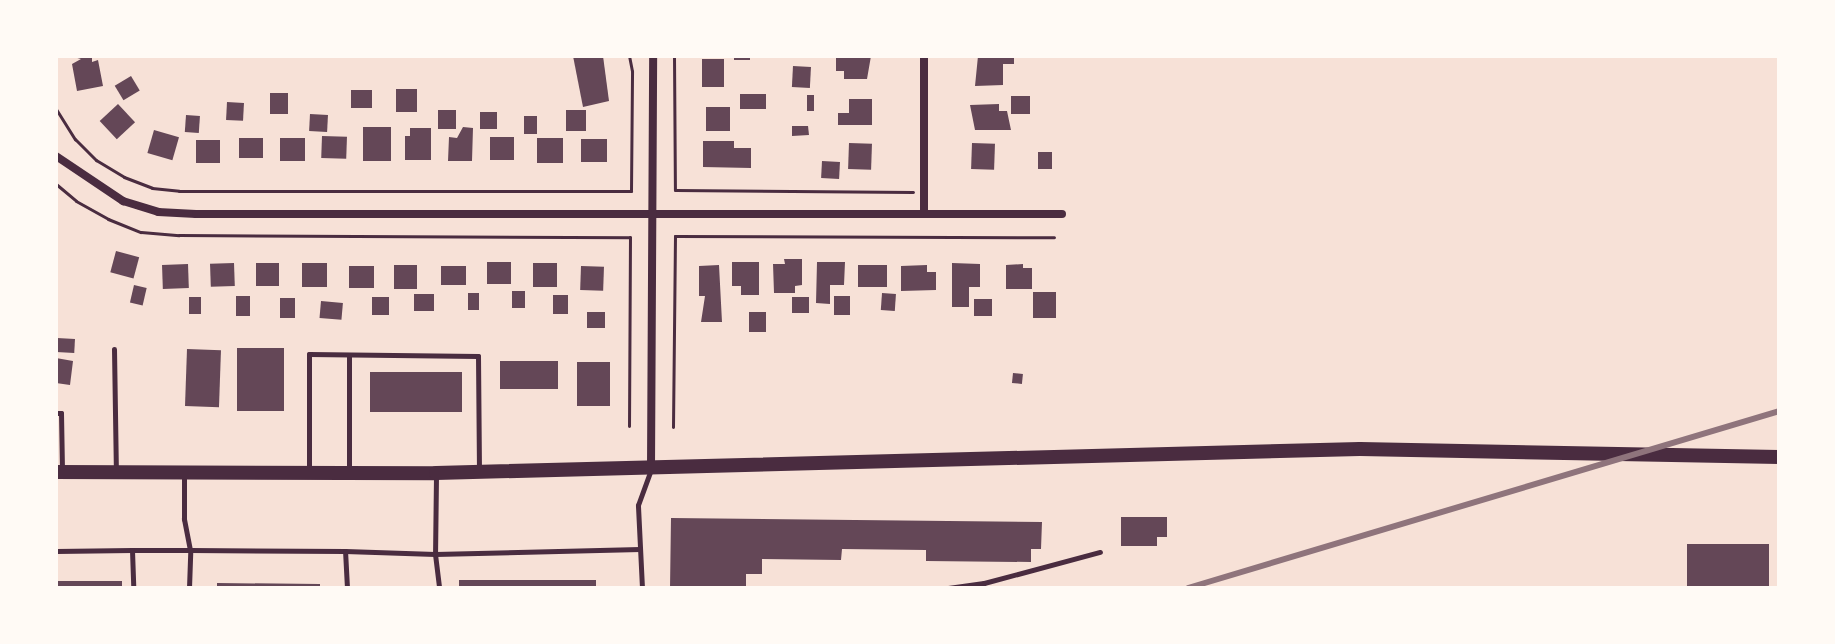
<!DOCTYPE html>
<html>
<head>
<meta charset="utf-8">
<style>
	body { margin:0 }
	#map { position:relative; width:1835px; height:644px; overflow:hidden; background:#f7e1d7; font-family:"Asap Condensed",sans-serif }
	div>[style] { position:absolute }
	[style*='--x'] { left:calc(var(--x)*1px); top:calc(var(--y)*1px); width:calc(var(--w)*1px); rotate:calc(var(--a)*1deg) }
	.building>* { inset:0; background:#644757; transform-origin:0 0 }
	.path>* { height:3px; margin:-1.5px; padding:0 1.5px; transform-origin:1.5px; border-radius:1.5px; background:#4a2c40 }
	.service>* { height:5px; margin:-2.5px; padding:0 2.5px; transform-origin:2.5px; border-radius:2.5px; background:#4a2c40 }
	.minor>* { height:8px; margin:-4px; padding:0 4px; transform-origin:4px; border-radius:4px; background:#4a2c40 }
	.secondary>* { height:14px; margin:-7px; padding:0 7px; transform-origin:7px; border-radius:7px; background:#4a2c40 }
	.rail>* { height:6px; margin:-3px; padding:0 3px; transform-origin:3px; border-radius:3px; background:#8f747c }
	span { translate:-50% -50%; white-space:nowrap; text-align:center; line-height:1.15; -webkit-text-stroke:8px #fffaf5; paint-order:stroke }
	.frame { position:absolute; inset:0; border:58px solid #fffaf5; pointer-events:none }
</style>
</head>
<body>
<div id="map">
	<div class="building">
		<i style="clip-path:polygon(70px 56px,92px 56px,92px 62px,98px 60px,103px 86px,77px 91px,72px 64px,81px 59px)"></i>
		<i style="clip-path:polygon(573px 56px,603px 56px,609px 101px,583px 107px)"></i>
		<i style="left:734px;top:56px;width:16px;height:4px"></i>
		<i style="clip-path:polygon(836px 56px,871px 56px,867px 79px,844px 79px,844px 71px,836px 71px)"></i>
		<i style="clip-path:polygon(978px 56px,1014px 56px,1014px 64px,1003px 64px,1003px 85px,975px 86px)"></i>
		<i style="left:702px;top:59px;width:22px;height:28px"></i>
		<i style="left:793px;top:66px;width:18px;height:21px;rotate:3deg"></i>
		<i style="left:131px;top:76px;width:17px;height:19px;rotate:59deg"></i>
		<i style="left:417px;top:89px;width:23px;height:21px;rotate:90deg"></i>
		<i style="left:351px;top:90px;width:21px;height:18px"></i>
		<i style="left:270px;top:93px;width:18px;height:21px"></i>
		<i style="left:740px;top:94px;width:26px;height:15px"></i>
		<i style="left:807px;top:95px;width:7px;height:16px"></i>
		<i style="left:1011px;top:96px;width:19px;height:18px"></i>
		<i style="clip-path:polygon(849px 99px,872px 99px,872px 125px,838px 125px,838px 113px,849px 113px)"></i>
		<i style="left:227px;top:102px;width:17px;height:18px;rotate:3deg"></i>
		<i style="left:118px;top:104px;width:25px;height:25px;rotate:47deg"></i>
		<i style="clip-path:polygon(999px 104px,999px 111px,1007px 111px,1011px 130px,975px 130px,970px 105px)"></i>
		<i style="left:706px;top:107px;width:24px;height:24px"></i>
		<i style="left:438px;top:110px;width:18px;height:19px"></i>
		<i style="left:566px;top:110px;width:20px;height:21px"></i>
		<i style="left:480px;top:112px;width:17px;height:17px"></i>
		<i style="left:310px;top:114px;width:18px;height:17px;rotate:3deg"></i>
		<i style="left:186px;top:115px;width:14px;height:17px;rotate:4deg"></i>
		<i style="left:524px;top:116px;width:13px;height:18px"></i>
		<i style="clip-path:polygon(792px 126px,808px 126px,809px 135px,792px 136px)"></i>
		<i style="left:363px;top:127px;width:28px;height:34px"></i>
		<i style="clip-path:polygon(463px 127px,473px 128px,472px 161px,448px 161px,449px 137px,457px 138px)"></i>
		<i style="clip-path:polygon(410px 128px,431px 128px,431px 160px,405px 160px,405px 136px,410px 136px)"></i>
		<i style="left:154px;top:130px;width:26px;height:24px;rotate:16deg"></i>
		<i style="left:322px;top:136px;width:25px;height:22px;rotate:2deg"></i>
		<i style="left:490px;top:137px;width:24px;height:23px"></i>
		<i style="left:239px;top:138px;width:24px;height:20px"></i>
		<i style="left:280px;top:138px;width:25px;height:23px"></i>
		<i style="left:537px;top:138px;width:26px;height:25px"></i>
		<i style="left:581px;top:139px;width:26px;height:23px"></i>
		<i style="left:196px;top:140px;width:24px;height:23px"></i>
		<i style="clip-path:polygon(703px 141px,734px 141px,734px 148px,751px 148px,751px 168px,703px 167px)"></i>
		<i style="left:849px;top:143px;width:23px;height:26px;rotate:2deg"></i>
		<i style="left:972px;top:143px;width:23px;height:26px;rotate:2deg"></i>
		<i style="left:1038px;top:152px;width:14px;height:17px"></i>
		<i style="left:822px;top:161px;width:18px;height:17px;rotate:3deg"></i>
		<i style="left:116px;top:251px;width:24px;height:22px;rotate:15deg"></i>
		<i style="clip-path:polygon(784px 259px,802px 259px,802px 285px,795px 286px,795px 293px,774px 293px,773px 264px,785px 264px)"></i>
		<i style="left:487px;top:262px;width:24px;height:22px"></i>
		<i style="clip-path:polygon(732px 262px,759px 262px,759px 295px,741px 295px,741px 286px,732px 286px)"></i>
		<i style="clip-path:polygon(817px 262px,845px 262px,844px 285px,830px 285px,830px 304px,816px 303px)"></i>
		<i style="left:234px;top:263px;width:23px;height:24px;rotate:88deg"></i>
		<i style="left:256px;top:263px;width:23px;height:23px"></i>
		<i style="left:302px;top:263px;width:25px;height:24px"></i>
		<i style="left:533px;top:263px;width:24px;height:24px"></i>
		<i style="clip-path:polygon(952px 263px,980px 264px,980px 287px,969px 287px,969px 307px,952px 307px)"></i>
		<i style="left:188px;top:264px;width:24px;height:26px;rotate:88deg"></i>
		<i style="clip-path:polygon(1023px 264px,1023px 268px,1032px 268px,1032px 289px,1006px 289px,1006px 265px)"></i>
		<i style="left:394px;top:265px;width:23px;height:24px"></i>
		<i style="clip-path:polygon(719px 265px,722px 322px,701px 322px,705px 296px,699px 296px,699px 266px)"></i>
		<i style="left:858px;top:265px;width:29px;height:22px"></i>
		<i style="clip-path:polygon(927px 265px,927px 272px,936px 272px,936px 290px,901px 291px,901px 266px)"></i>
		<i style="left:349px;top:266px;width:25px;height:22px"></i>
		<i style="left:441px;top:266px;width:25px;height:19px"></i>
		<i style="left:581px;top:266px;width:23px;height:24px;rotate:2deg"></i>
		<i style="left:134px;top:285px;width:13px;height:18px;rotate:13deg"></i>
		<i style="left:512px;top:291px;width:13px;height:17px"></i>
		<i style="left:1033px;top:292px;width:23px;height:26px"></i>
		<i style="left:468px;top:293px;width:11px;height:17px"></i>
		<i style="left:882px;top:293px;width:14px;height:17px;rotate:4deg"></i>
		<i style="left:434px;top:294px;width:17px;height:20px;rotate:90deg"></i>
		<i style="left:553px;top:295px;width:15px;height:19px"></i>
		<i style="left:236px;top:296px;width:14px;height:20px"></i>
		<i style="left:834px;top:296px;width:16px;height:19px"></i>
		<i style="left:189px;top:297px;width:12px;height:17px"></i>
		<i style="left:372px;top:297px;width:17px;height:18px"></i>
		<i style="left:792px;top:297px;width:17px;height:16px"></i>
		<i style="left:295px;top:298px;width:20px;height:15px;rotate:90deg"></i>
		<i style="left:974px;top:299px;width:18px;height:17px"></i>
		<i style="left:321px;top:301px;width:22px;height:17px;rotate:5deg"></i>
		<i style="left:587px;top:312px;width:18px;height:16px"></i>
		<i style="left:749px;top:312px;width:17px;height:20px"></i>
		<i style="left:57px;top:338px;width:18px;height:14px;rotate:3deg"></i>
		<i style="left:237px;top:348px;width:47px;height:63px"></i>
		<i style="left:187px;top:349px;width:34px;height:57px;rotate:2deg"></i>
		<i style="clip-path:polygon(56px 358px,73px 361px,70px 385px,56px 383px)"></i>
		<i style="left:500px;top:361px;width:58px;height:28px"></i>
		<i style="left:577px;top:362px;width:33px;height:44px"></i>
		<i style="left:370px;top:372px;width:92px;height:40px"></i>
		<i style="left:1013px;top:373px;width:10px;height:10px;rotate:6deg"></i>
		<i style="clip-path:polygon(1121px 517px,1167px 517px,1167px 537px,1157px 537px,1157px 546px,1121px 546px)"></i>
		<i style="clip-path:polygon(671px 518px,1042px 522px,1041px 549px,1031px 549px,1031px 562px,926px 561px,926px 550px,842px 549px,841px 560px,762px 559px,762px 574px,746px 574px,746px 588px,670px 588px)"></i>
		<i style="left:1687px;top:544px;width:82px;height:44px"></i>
		<i style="left:459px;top:580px;width:137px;height:8px"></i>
		<i style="left:56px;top:581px;width:66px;height:7px"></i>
		<i style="clip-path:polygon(217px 583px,320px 584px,320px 588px,217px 588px)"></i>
	</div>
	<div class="path">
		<i style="--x:674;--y:56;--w:134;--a:89.6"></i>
		<i style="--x:675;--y:190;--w:238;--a:0.5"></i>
		<i style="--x:56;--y:109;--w:36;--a:58"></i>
		<i style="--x:75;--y:139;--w:30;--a:45"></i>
		<i style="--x:96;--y:160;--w:33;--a:31"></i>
		<i style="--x:124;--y:177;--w:30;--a:21"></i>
		<i style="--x:152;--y:188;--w:27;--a:6"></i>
		<i style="--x:179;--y:191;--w:452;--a:0"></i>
		<i style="--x:631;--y:191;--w:120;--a:-89.5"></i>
		<i style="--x:632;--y:71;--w:15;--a:-101"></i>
		<i style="--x:56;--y:184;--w:26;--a:40"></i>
		<i style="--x:76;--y:201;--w:37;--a:29"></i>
		<i style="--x:108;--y:219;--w:35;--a:22"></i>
		<i style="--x:141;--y:232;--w:38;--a:5"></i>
		<i style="--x:179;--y:235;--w:451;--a:0.3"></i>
		<i style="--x:630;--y:237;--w:189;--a:90.3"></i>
		<i style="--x:673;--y:427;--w:191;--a:-89.4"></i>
		<i style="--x:675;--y:236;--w:379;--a:0.2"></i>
	</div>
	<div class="service">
		<i style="--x:114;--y:349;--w:122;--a:89.1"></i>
		<i style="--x:349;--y:355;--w:117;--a:90"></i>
		<i style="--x:56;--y:413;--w:5;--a:0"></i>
		<i style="--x:61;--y:413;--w:59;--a:89"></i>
		<i style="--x:309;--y:472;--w:118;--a:-90"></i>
		<i style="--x:309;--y:354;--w:169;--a:0.7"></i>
		<i style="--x:478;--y:356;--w:112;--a:89.5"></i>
		<i style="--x:436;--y:476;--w:78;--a:90.7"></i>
		<i style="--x:435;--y:554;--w:205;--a:-1.4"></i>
		<i style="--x:132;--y:550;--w:58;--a:0"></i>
		<i style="--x:190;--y:550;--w:32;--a:-101"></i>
		<i style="--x:184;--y:519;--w:46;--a:-90"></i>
		<i style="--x:56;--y:551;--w:76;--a:-0.8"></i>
		<i style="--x:132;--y:550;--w:38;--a:88"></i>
		<i style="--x:189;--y:588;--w:38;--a:-88"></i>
		<i style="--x:190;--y:550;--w:155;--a:0.4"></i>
		<i style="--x:347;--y:588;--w:37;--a:-93"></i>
		<i style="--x:345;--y:551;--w:90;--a:1.9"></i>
		<i style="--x:435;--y:554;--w:34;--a:83"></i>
		<i style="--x:642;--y:588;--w:83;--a:-92.8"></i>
		<i style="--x:638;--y:505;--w:38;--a:-70"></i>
		<i style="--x:948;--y:588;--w:36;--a:-8"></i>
		<i style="--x:984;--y:583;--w:120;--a:-15"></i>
	</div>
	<div class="minor">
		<i style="--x:924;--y:56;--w:158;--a:90"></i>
		<i style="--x:56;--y:156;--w:81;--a:33.9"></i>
		<i style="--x:123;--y:201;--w:37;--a:17"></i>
		<i style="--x:158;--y:212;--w:38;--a:3"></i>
		<i style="--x:196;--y:214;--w:866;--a:0"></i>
		<i style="--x:651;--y:468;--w:412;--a:-89.7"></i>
	</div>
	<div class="secondary">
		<i style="--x:56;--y:472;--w:380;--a:0.2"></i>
		<i style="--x:436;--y:473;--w:924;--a:-1.49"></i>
		<i style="--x:1360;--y:449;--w:419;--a:1.1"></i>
	</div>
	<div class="rail">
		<i style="--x:1188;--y:588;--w:617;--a:-16.67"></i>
	</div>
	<div class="frame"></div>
</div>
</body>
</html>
